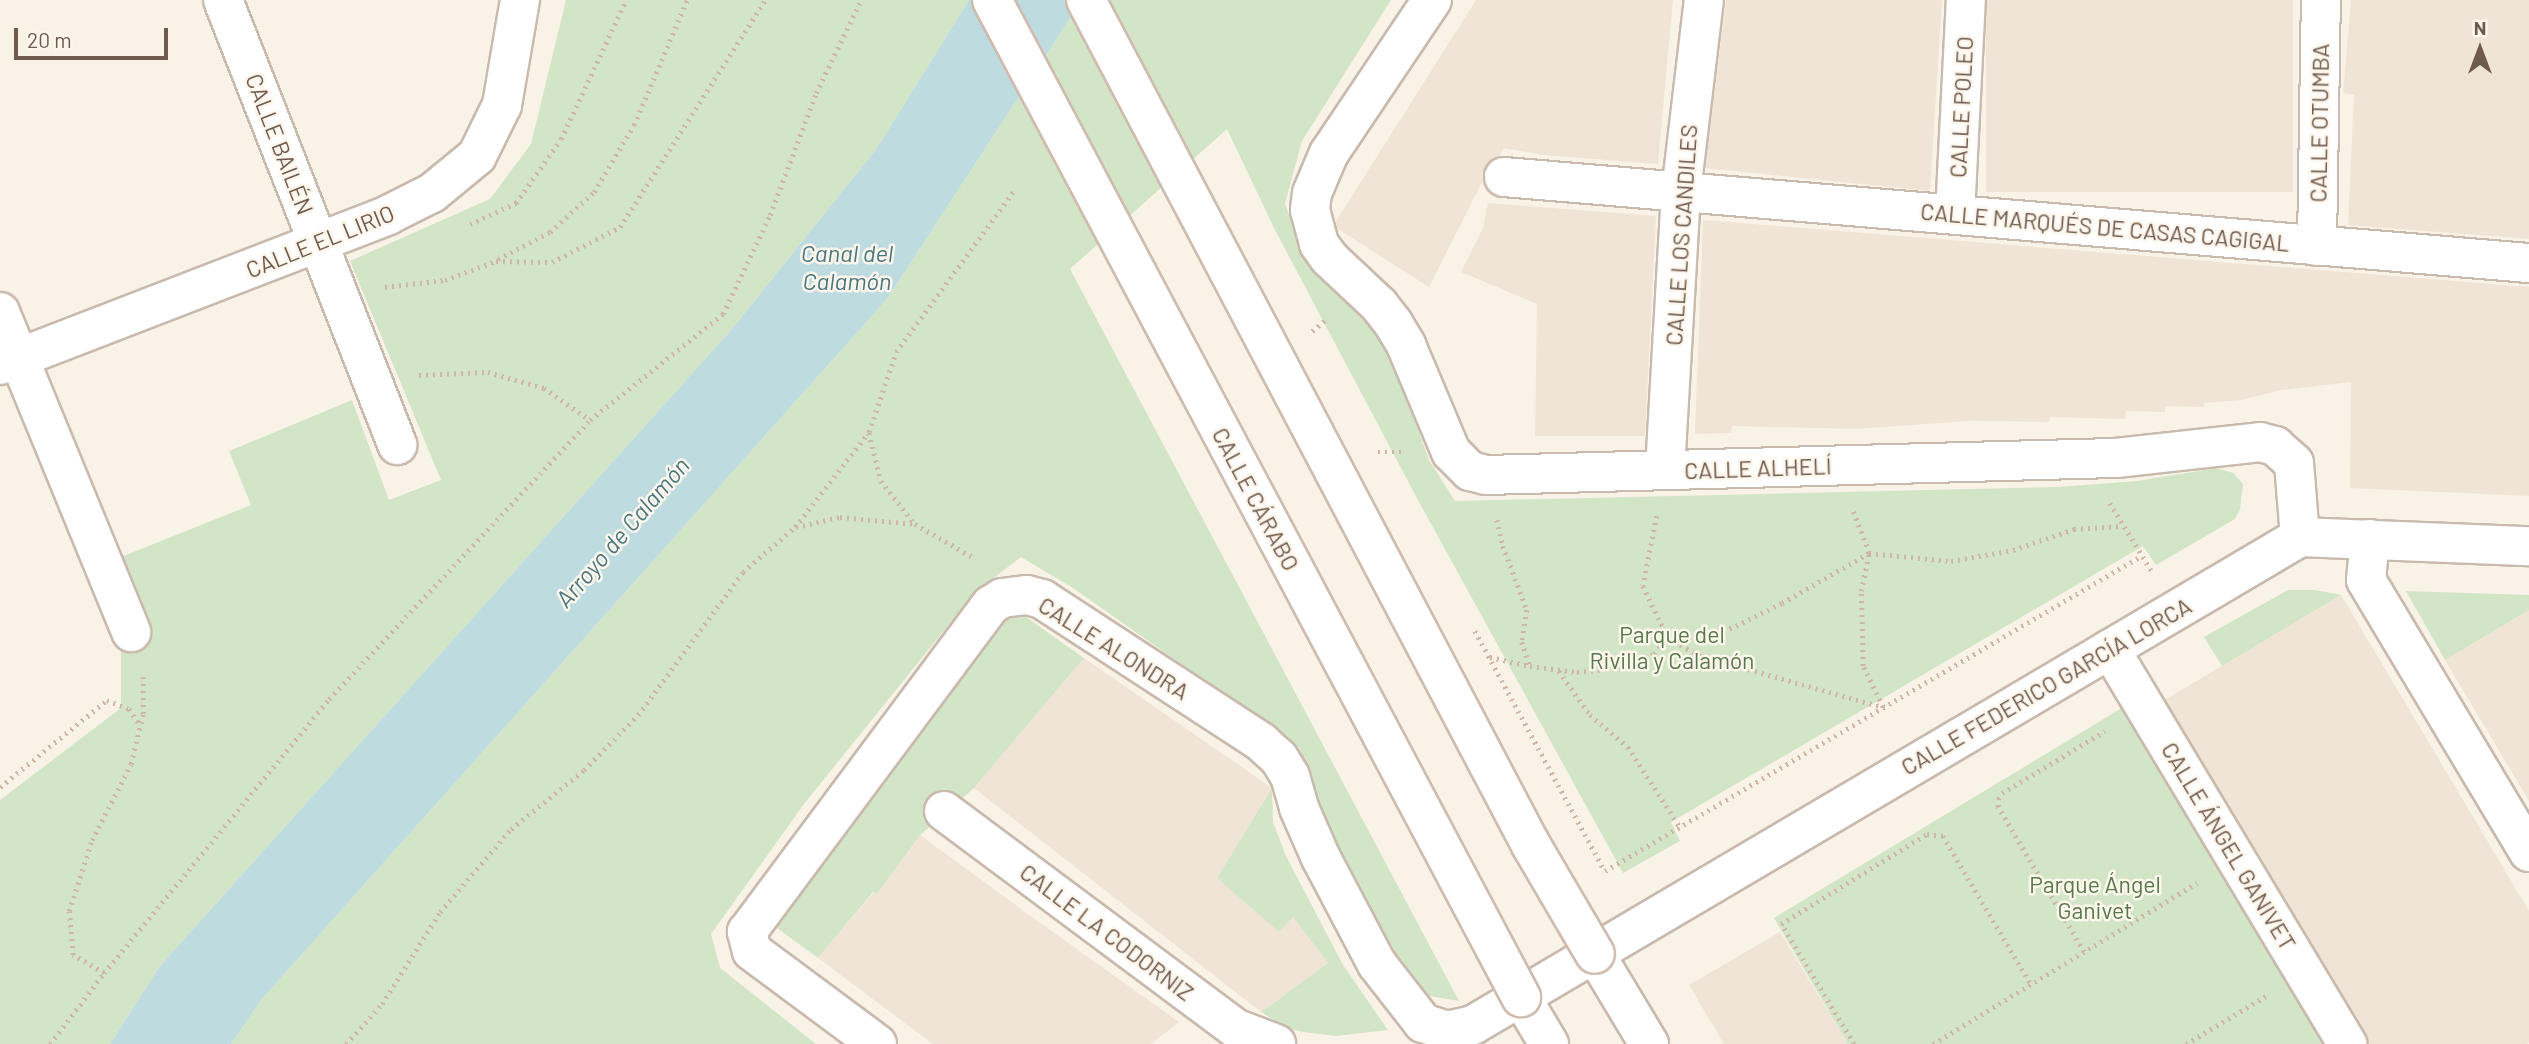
<!DOCTYPE html>
<html>
<head>
<meta charset="utf-8">
<style>
	body { margin:0 }
	#map { position:relative; width:2529px; height:1044px; overflow:hidden; background:#f9f2e7; font-family:Barlow,sans-serif }
	div>[style] { position:absolute }
	[style*='--x'] { left:calc(var(--x)*1px); top:calc(var(--y)*1px); width:calc(var(--w)*1px); rotate:calc(var(--a)*1deg) }
	.residential>* { inset:0; background:#f0e4d6; transform-origin:0 0 }
	.green>* { inset:0; background:#d3e5c7 }
	.water>* { inset:0; background:#bedbe0 }
	.path>* { height:4.5px; margin-top:-2.25px; transform-origin:0; background:repeating-linear-gradient(90deg,#d0b6a5 0 2px,transparent 0 7px) }
	.roads { filter:drop-shadow(2px 0 #c9baae) drop-shadow(-2px 0 #c9baae) drop-shadow(0 2px #c9baae) drop-shadow(0 -2px #c9baae) }
	.pedestrian>* { height:38px; margin:-19px; padding:0 19px; transform-origin:19px; border-radius:19px; background:#fff }
	.minor>* { height:38px; margin:-19px; padding:0 19px; transform-origin:19px; border-radius:19px; background:#fff }
	.secondary>* { height:38px; margin:-19px; padding:0 19px; transform-origin:19px; border-radius:19px; background:#fff }
	.bridges { filter:drop-shadow(2px 0 #cebcaf) drop-shadow(-2px 0 #cebcaf) drop-shadow(0 2px #cebcaf) drop-shadow(0 -2px #cebcaf) }
	.secondary-bridge>* { height:38px; margin:-19px; padding:0 19px; transform-origin:19px; border-radius:19px; background:#fff }
	span { translate:-50% -50%; white-space:nowrap; text-align:center; line-height:1.15; -webkit-text-stroke:5px #fdf6ec; paint-order:stroke }
	.street-label { font-size:23px; color:#6f5a4e }
	.park-label { font-size:23px; color:#587a4b }
	.water-label { font-size:24px; color:#4b7780; font-style:italic }
	.north { position:absolute; left:2445px; top:14px; width:70px; height:70px; -webkit-text-stroke:5px #fdf6ec; paint-order:stroke; rotate:0deg; font-size:19px; font-weight:700; line-height:28px; text-align:center; color:#6f5a4e }
	.north::after { content:''; display:block; margin:auto; width:24px; height:32px; background:#6f5a4e; clip-path:polygon(50% 0,100% 100%,50% 72%,0 100%) }
	.scale { position:absolute; left:14px; top:28px; width:154px; height:32px; box-sizing:border-box; border:4px solid #6f5a4e; border-top:0; padding-left:9px; font-size:21px; line-height:24px; white-space:nowrap; color:#6f5a4e; -webkit-text-stroke:5px #fdf6ec; paint-order:stroke }
</style>
</head>
<body>
<div id="map">
	<div class="residential">
		<i style="clip-path:polygon(1476px 0,1673px 0,1658px 164px,1543px 155px,1504px 148px,1481px 184px,1429px 287px,1333px 226px)"></i>
		<i style="clip-path:polygon(1726px 0,1942px 0,1930px 191px,1705px 168px)"></i>
		<i style="left:1986px;top:0;width:307px;height:192px"></i>
		<i style="clip-path:polygon(2351px 0,2529px 0,2529px 239px,2348px 225px,2354px 95px,2343px 93px)"></i>
		<i style="clip-path:polygon(1488px 203px,1656px 216px,1645px 436px,1535px 436px,1537px 304px,1461px 272px,1483px 228px)"></i>
		<i style="clip-path:polygon(1703px 220px,2529px 287px,2529px 496px,2350px 488px,2351px 382px,2281px 390px,2242px 400px,2204px 403px,2204px 407px,2165px 406px,2165px 412px,2126px 411px,2125px 419px,2050px 417px,2049px 422px,1968px 421px,1855px 429px,1732px 426px,1731px 433px,1695px 434px)"></i>
		<i style="clip-path:polygon(2341px 595px,2529px 911px,2529px 1042px,2526px 1044px,2358px 1044px,2156px 705px)"></i>
		<i style="clip-path:polygon(2529px 610px,2529px 801px,2445px 660px)"></i>
		<i style="clip-path:polygon(1084px 658px,1272px 788px,1217px 878px,1279px 932px,1293px 917px,1328px 963px,1261px 1012px,974px 788px)"></i>
		<i style="clip-path:polygon(920px 835px,1025px 912px,1179px 1022px,1151px 1044px,933px 1044px,818px 958px,874px 892px,877px 894px)"></i>
		<i style="clip-path:polygon(1780px 932px,1848px 1044px,1724px 1044px,1689px 985px)"></i>
	</div>
	<div class="green">
		<i style="clip-path:polygon(566px 0,969px 0,877px 148px,732px 329px,160px 966px,110px 1044px,0 1044px,0 800px,121px 708px,121px 557px,251px 505px,229px 451px,352px 400px,389px 500px,441px 480px,350px 261px,490px 199px,531px 144px)"></i>
		<i style="clip-path:polygon(1082px 0,1391px 0,1302px 141px,1285px 203px,1302px 253px,1388px 348px,1429px 460px,1455px 501px,2058px 487px,2137px 481px,2217px 468px,2233px 473px,2243px 484px,2240px 509px,2235px 519px,2156px 565px,2143px 546px,1671px 822px,1680px 841px,1623px 873px,1419px 502px,1275px 230px,1227px 129px,1070px 269px,1459px 1001px,1429px 996px,1404px 968px,1325px 827px,1299px 747px,1073px 588px,1021px 557px,975px 592px,804px 804px,711px 934px,720px 968px,816px 1044px,231px 1044px,262px 999px,887px 299px)"></i>
		<i style="clip-path:polygon(2288px 590px,2315px 590px,2341px 595px,2222px 666px,2204px 637px)"></i>
		<i style="clip-path:polygon(2406px 591px,2529px 595px,2529px 610px,2445px 660px)"></i>
		<i style="clip-path:polygon(1013px 608px,1084px 658px,974px 788px,920px 835px,877px 894px,873px 892px,818px 958px,773px 925px,998px 611px)"></i>
		<i style="clip-path:polygon(2140px 697px,2358px 1044px,1848px 1044px,1774px 918px)"></i>
		<i style="clip-path:polygon(1272px 788px,1273px 822px,1286px 856px,1343px 965px,1388px 1030px,1336px 1036px,1303px 1032px,1287px 1028px,1261px 1012px,1328px 963px,1293px 917px,1279px 932px,1217px 878px)"></i>
	</div>
	<div class="water">
		<i style="clip-path:polygon(969px 0,1082px 0,887px 299px,262px 999px,231px 1044px,110px 1044px,160px 966px,732px 329px,877px 148px)"></i>
	</div>
	<div class="path">
		<i style="--x:470;--y:224;--w:51;--a:-24.5"></i>
		<i style="--x:516;--y:203;--w:78;--a:-54.9"></i>
		<i style="--x:561;--y:139;--w:153;--a:-64.9"></i>
		<i style="--x:498;--y:259;--w:59;--a:-27.4"></i>
		<i style="--x:550;--y:232;--w:59;--a:-42.3"></i>
		<i style="--x:594;--y:192;--w:78;--a:-59.2"></i>
		<i style="--x:634;--y:125;--w:136;--a:-67"></i>
		<i style="--x:385;--y:287;--w:60;--a:-6.7"></i>
		<i style="--x:445;--y:280;--w:54;--a:-20.4"></i>
		<i style="--x:496;--y:261;--w:56;--a:1"></i>
		<i style="--x:552;--y:262;--w:76;--a:-27.2"></i>
		<i style="--x:620;--y:227;--w:269;--a:-57.4"></i>
		<i style="--x:1312;--y:331;--w:19;--a:-39"></i>
		<i style="--x:419;--y:375;--w:69;--a:-2.5"></i>
		<i style="--x:488;--y:372;--w:58;--a:15.9"></i>
		<i style="--x:544;--y:388;--w:56;--a:34.8"></i>
		<i style="--x:869;--y:433;--w:49;--a:76"></i>
		<i style="--x:881;--y:481;--w:53;--a:51.8"></i>
		<i style="--x:1378;--y:452;--w:23;--a:0"></i>
		<i style="--x:2110;--y:503;--w:79;--a:58.5"></i>
		<i style="--x:1657;--y:516;--w:71;--a:101.3"></i>
		<i style="--x:1643;--y:586;--w:58;--a:64.3"></i>
		<i style="--x:1668;--y:638;--w:38;--a:29"></i>
		<i style="--x:1701;--y:656;--w:189;--a:15.7"></i>
		<i style="--x:1497;--y:520;--w:27;--a:77"></i>
		<i style="--x:1503;--y:546;--w:68;--a:69.4"></i>
		<i style="--x:1527;--y:610;--w:32;--a:99"></i>
		<i style="--x:1522;--y:642;--w:25;--a:72"></i>
		<i style="--x:796;--y:527;--w:45;--a:-12.8"></i>
		<i style="--x:840;--y:517;--w:75;--a:5.3"></i>
		<i style="--x:915;--y:524;--w:70;--a:29.8"></i>
		<i style="--x:1475;--y:631;--w:273;--a:61.6"></i>
		<i style="--x:1605;--y:871;--w:622;--a:-30.44"></i>
		<i style="--x:1490;--y:657;--w:41;--a:12.7"></i>
		<i style="--x:1530;--y:666;--w:47;--a:7.3"></i>
		<i style="--x:1577;--y:672;--w:41;--a:-5.6"></i>
		<i style="--x:1618;--y:668;--w:39;--a:-21"></i>
		<i style="--x:1654;--y:654;--w:21;--a:-49"></i>
		<i style="--x:1668;--y:638;--w:49;--a:-3.5"></i>
		<i style="--x:1717;--y:635;--w:72;--a:-26.2"></i>
		<i style="--x:1782;--y:603;--w:100;--a:-29.9"></i>
		<i style="--x:1869;--y:553;--w:45;--a:-110.9"></i>
		<i style="--x:1559;--y:671;--w:54;--a:54.8"></i>
		<i style="--x:1590;--y:715;--w:50;--a:40.1"></i>
		<i style="--x:1628;--y:747;--w:95;--a:57"></i>
		<i style="--x:1883;--y:707;--w:46;--a:-116"></i>
		<i style="--x:1863;--y:666;--w:75;--a:-91.5"></i>
		<i style="--x:1861;--y:591;--w:39;--a:-78"></i>
		<i style="--x:1869;--y:553;--w:82;--a:5.6"></i>
		<i style="--x:1951;--y:561;--w:63;--a:-10.1"></i>
		<i style="--x:2013;--y:550;--w:65;--a:-19"></i>
		<i style="--x:2074;--y:529;--w:49;--a:-3.5"></i>
		<i style="--x:0;--y:787;--w:138;--a:-39.1"></i>
		<i style="--x:107;--y:700;--w:24;--a:22"></i>
		<i style="--x:129;--y:709;--w:19;--a:55"></i>
		<i style="--x:2084;--y:952;--w:169;--a:-120.7"></i>
		<i style="--x:1998;--y:807;--w:8;--a:-90"></i>
		<i style="--x:1998;--y:799;--w:7;--a:-56"></i>
		<i style="--x:2002;--y:793;--w:120;--a:-31"></i>
		<i style="--x:104;--y:973;--w:36;--a:-150"></i>
		<i style="--x:73;--y:955;--w:44;--a:-95.2"></i>
		<i style="--x:69;--y:911;--w:75;--a:-72.1"></i>
		<i style="--x:92;--y:840;--w:85;--a:-62.8"></i>
		<i style="--x:131;--y:764;--w:51;--a:-76.5"></i>
		<i style="--x:143;--y:714;--w:37;--a:-90"></i>
		<i style="--x:50;--y:1044;--w:89;--a:-52.7"></i>
		<i style="--x:104;--y:973;--w:355;--a:-50.6"></i>
		<i style="--x:329;--y:699;--w:382;--a:-46.9"></i>
		<i style="--x:590;--y:420;--w:170;--a:-38.6"></i>
		<i style="--x:723;--y:314;--w:110;--a:-64.6"></i>
		<i style="--x:770;--y:215;--w:130;--a:-69.3"></i>
		<i style="--x:816;--y:93;--w:103;--a:-64.2"></i>
		<i style="--x:346;--y:1044;--w:54;--a:-48"></i>
		<i style="--x:382;--y:1004;--w:109;--a:-57.8"></i>
		<i style="--x:440;--y:912;--w:109;--a:-49.5"></i>
		<i style="--x:511;--y:829;--w:94;--a:-38.9"></i>
		<i style="--x:584;--y:770;--w:77;--a:-45.5"></i>
		<i style="--x:638;--y:715;--w:177;--a:-53.7"></i>
		<i style="--x:743;--y:572;--w:69;--a:-40.9"></i>
		<i style="--x:795;--y:527;--w:120;--a:-52.1"></i>
		<i style="--x:869;--y:432;--w:84;--a:-71.4"></i>
		<i style="--x:896;--y:352;--w:200;--a:-53.8"></i>
		<i style="--x:1854;--y:1044;--w:140;--a:-121.3"></i>
		<i style="--x:1781;--y:924;--w:172;--a:-31.7"></i>
		<i style="--x:1927;--y:834;--w:16;--a:7"></i>
		<i style="--x:1943;--y:836;--w:172;--a:59.3"></i>
		<i style="--x:1933;--y:1044;--w:309;--a:-31.4"></i>
		<i style="--x:2186;--y:1044;--w:93;--a:-31"></i>
	</div>
	<div class="roads">
		<div class="pedestrian">
			<i style="--x:2370;--y:539;--w:41;--a:95.6"></i>
			<i style="--x:2366;--y:580;--w:317;--a:59.1"></i>
			<i style="--x:2110;--y:649;--w:461;--a:59"></i>
		</div>
		<div class="minor">
			<i style="--x:223;--y:0;--w:478;--a:68.6"></i>
			<i style="--x:1432;--y:0;--w:184;--a:123.9"></i>
			<i style="--x:1329;--y:153;--w:43;--a:113"></i>
			<i style="--x:1312;--y:193;--w:17;--a:97"></i>
			<i style="--x:1310;--y:210;--w:35;--a:75"></i>
			<i style="--x:1319;--y:244;--w:17;--a:54"></i>
			<i style="--x:1329;--y:258;--w:69;--a:43.2"></i>
			<i style="--x:1379;--y:305;--w:23;--a:52"></i>
			<i style="--x:1393;--y:323;--w:26;--a:59"></i>
			<i style="--x:1406;--y:345;--w:116;--a:67.2"></i>
			<i style="--x:1451;--y:452;--w:27;--a:45"></i>
			<i style="--x:1470;--y:471;--w:16;--a:14"></i>
			<i style="--x:1486;--y:475;--w:630;--a:-1.55"></i>
			<i style="--x:2116;--y:458;--w:145;--a:-6.3"></i>
			<i style="--x:2260;--y:442;--w:16;--a:15"></i>
			<i style="--x:2275;--y:446;--w:25;--a:42"></i>
			<i style="--x:2294;--y:463;--w:74;--a:85.4"></i>
			<i style="--x:1504;--y:177;--w:1029;--a:4.8"></i>
			<i style="--x:1955;--y:214;--w:214;--a:-87.1"></i>
			<i style="--x:2317;--y:246;--w:246;--a:-89.1"></i>
			<i style="--x:0;--y:312;--w:346;--a:67.7"></i>
			<i style="--x:0;--y:365;--w:416;--a:-21.1"></i>
			<i style="--x:388;--y:215;--w:49;--a:-26.6"></i>
			<i style="--x:432;--y:193;--w:58;--a:-39.4"></i>
			<i style="--x:477;--y:156;--w:57;--a:-63.9"></i>
			<i style="--x:502;--y:105;--w:107;--a:-80.3"></i>
			<i style="--x:1665;--y:470;--w:278;--a:-86.7"></i>
			<i style="--x:1681;--y:192;--w:193;--a:-83.2"></i>
			<i style="--x:944;--y:811;--w:365;--a:36.7"></i>
			<i style="--x:1237;--y:1029;--w:42;--a:21"></i>
			<i style="--x:877;--y:1044;--w:156;--a:-143.4"></i>
			<i style="--x:752;--y:951;--w:20;--a:-105"></i>
			<i style="--x:747;--y:932;--w:408;--a:-53.3"></i>
			<i style="--x:991;--y:605;--w:13;--a:-32"></i>
			<i style="--x:1002;--y:598;--w:25;--a:-7"></i>
			<i style="--x:1027;--y:595;--w:16;--a:15"></i>
			<i style="--x:1042;--y:599;--w:262;--a:33.1"></i>
			<i style="--x:1261;--y:742;--w:24;--a:42"></i>
			<i style="--x:1279;--y:758;--w:21;--a:59"></i>
			<i style="--x:1290;--y:776;--w:33;--a:74"></i>
			<i style="--x:1299;--y:808;--w:55;--a:66.3"></i>
			<i style="--x:1321;--y:858;--w:120;--a:62.2"></i>
			<i style="--x:1377;--y:964;--w:75;--a:52.1"></i>
			<i style="--x:1423;--y:1023;--w:25;--a:18"></i>
			<i style="--x:1447;--y:1031;--w:27;--a:-13"></i>
			<i style="--x:1473;--y:1025;--w:960;--a:-30.54"></i>
			<i style="--x:2300;--y:537;--w:229;--a:2.3"></i>
		</div>
		<div class="secondary">
			<i style="--x:1595;--y:954;--w:105;--a:59"></i>
			<i style="--x:1521;--y:997;--w:55;--a:59.2"></i>
		</div>
	</div>
	<div class="bridges">
		<div class="secondary-bridge">
			<i style="--x:992;--y:0;--w:1129;--a:62.05"></i>
			<i style="--x:1086;--y:0;--w:955;--a:62.23"></i>
			<i style="--x:1531;--y:845;--w:126;--a:59.6"></i>
		</div>
	</div>
	<div class="street-label">
		<span style="left:1961px;top:107px;rotate:-87deg">CALLE POLEO</span>
		<span style="left:2319px;top:123px;rotate:-89deg">CALLE OTUMBA</span>
		<span style="left:280px;top:144px;rotate:69deg">CALLE BAILÉN</span>
		<span style="left:2105px;top:227px;rotate:5deg">CALLE MARQUÉS DE CASAS CAGIGAL</span>
		<span style="left:1681px;top:235px;rotate:-86deg">CALLE LOS CANDILES</span>
		<span style="left:320px;top:241px;rotate:-22deg">CALLE EL LIRIO</span>
		<span style="left:1758px;top:468px;rotate:-2deg">CALLE ALHELÍ</span>
		<span style="left:1256px;top:499px;rotate:62deg">CALLE CÁRABO</span>
		<span style="left:1114px;top:648px;rotate:32deg">CALLE ALONDRA</span>
		<span style="left:2046px;top:686px;rotate:-30deg">CALLE FEDERICO GARCÍA LORCA</span>
		<span style="left:2229px;top:846px;rotate:59deg">CALLE ÁNGEL GANIVET</span>
		<span style="left:1107px;top:932px;rotate:37deg">CALLE LA CODORNIZ</span>
	</div>
	<div class="park-label">
		<span style="left:1672px;top:647px">Parque del<br>Rivilla y Calamón</span>
		<span style="left:2095px;top:897px">Parque Ángel<br>Ganivet</span>
	</div>
	<div class="water-label">
		<span style="left:847px;top:267px">Canal del<br>Calamón</span>
		<span style="left:622px;top:532px;rotate:-49deg">Arroyo de Calamón</span>
	</div>
	<div class="north">N</div>
	<div class="scale">20 m</div>
</div>
</body>
</html>
